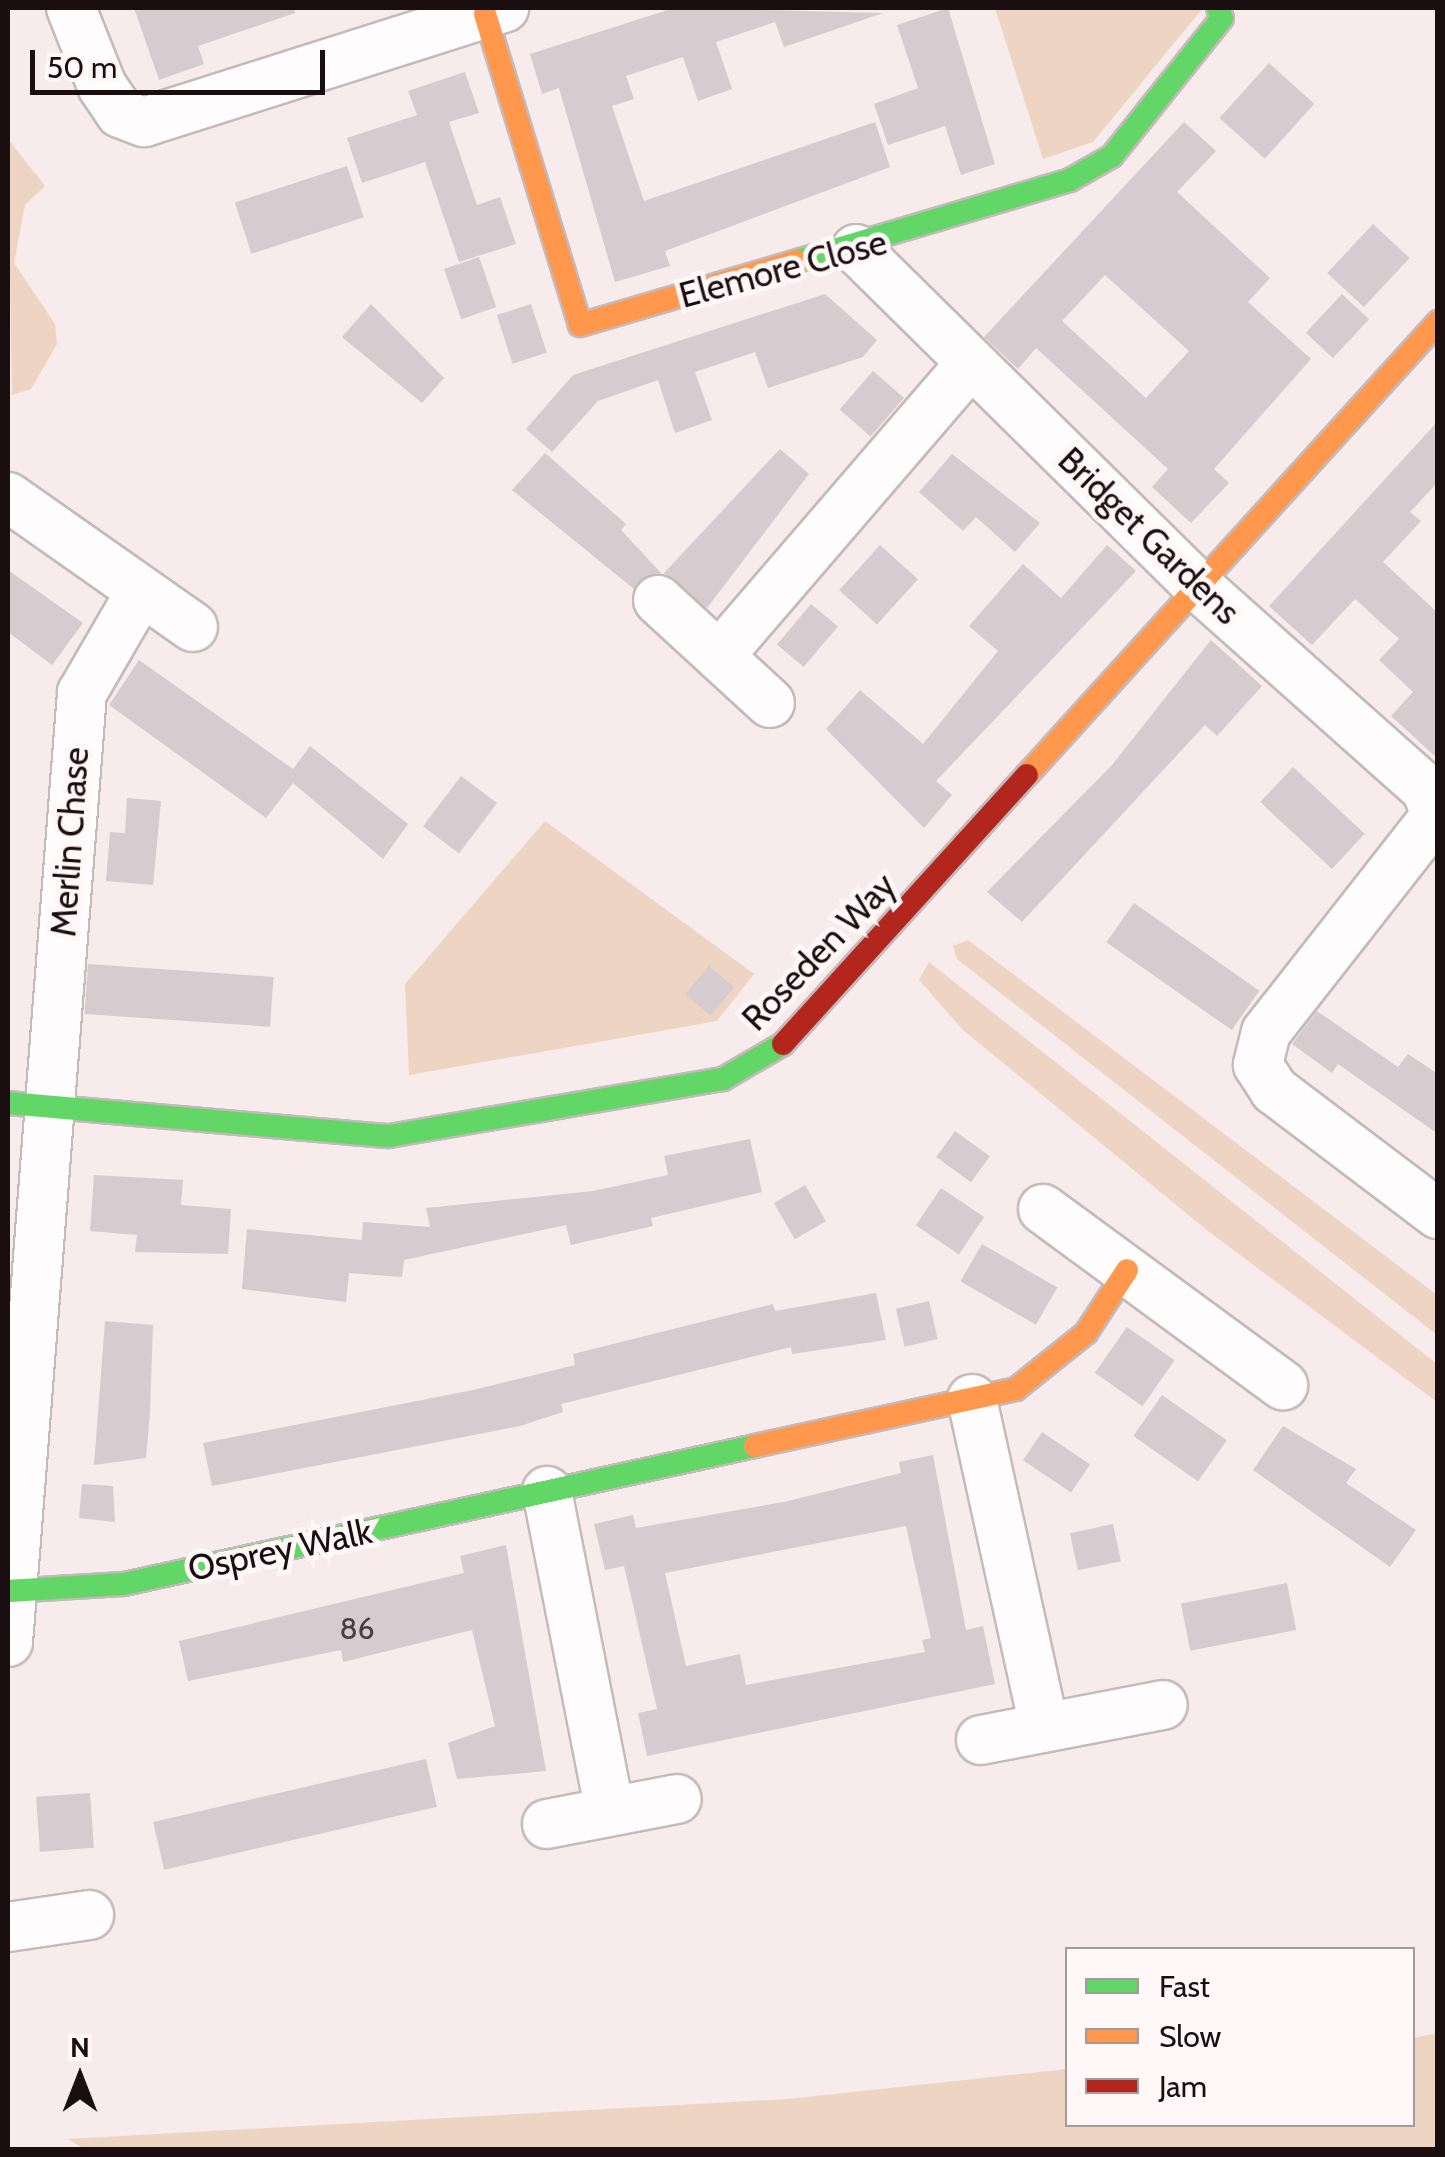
<!DOCTYPE html>
<html>
<head>
<meta charset="utf-8">
<style>
	body { margin:0 }
	#map { position:relative; width:1445px; height:2157px; overflow:hidden; background:#f7ebec; font-family:Cabin,sans-serif }
	div>[style] { position:absolute }
	[style*='--x'] { left:calc(var(--x)*1px); top:calc(var(--y)*1px); width:calc(var(--w)*1px); rotate:calc(var(--a)*1deg) }
	.green>* { inset:0; background:#eed4c3 }
	.building>* { inset:0; background:#d6cbce; transform-origin:0 0 }
	.roads { filter:drop-shadow(2px 0 #c5baba) drop-shadow(-2px 0 #c5baba) drop-shadow(0 2px #c5baba) drop-shadow(0 -2px #c5baba) }
	.street>* { height:48px; margin:-24px; padding:0 24px; transform-origin:24px; border-radius:24px; background:#fefcfc }
	.fast>* { height:22px; margin:-11px; padding:0 11px; transform-origin:11px; border-radius:11px; background:#63d668 }
	.slow>* { height:22px; margin:-11px; padding:0 11px; transform-origin:11px; border-radius:11px; background:#ff974d }
	.jam>* { height:22px; margin:-11px; padding:0 11px; transform-origin:11px; border-radius:11px; background:#b3261e }
	span { translate:-50% -50%; white-space:nowrap; text-align:center; line-height:1.15; -webkit-text-stroke:10px #fff7f8; paint-order:stroke }
	.number-label { font-size:30px; color:#493d40 }
	.number-label span { -webkit-text-stroke-width:0 }
	.street-label { font-size:35px; color:#1a0e10 }
	.frame { position:absolute; inset:0; border:10px solid #1a0e10; pointer-events:none }
	.legend { position:absolute; left:1065px; top:1947px; width:350px; height:180px; box-sizing:border-box; background:#fff7f8; border:2px solid #a39a9b; margin:0; padding:12px 18px; list-style:none; font-size:30px; color:#1a0e10 }
	.legend li { display:flex; align-items:center; gap:20px; height:50px }
	.legend b { width:50px; border:2px solid #a39a9b }
	.north { position:absolute; left:30px; top:2027px; width:100px; height:100px; -webkit-text-stroke:8px #fff7f8; paint-order:stroke; rotate:0deg; font-size:28px; font-weight:700; line-height:40px; text-align:center; color:#1a0e10 }
	.north::after { content:''; display:block; margin:auto; width:35px; height:45px; background:#1a0e10; clip-path:polygon(50% 0,100% 100%,50% 72%,0 100%) }
	.scale { position:absolute; left:30px; top:50px; width:295px; height:45px; box-sizing:border-box; border:5px solid #1a0e10; border-top:0; padding-left:12px; font-size:30px; line-height:35px; white-space:nowrap; color:#1a0e10; -webkit-text-stroke:8px #fff7f8; paint-order:stroke }
</style>
</head>
<body>
<div id="map">
	<div class="green">
		<i style="clip-path:polygon(995px 8px,1203px 8px,1093px 142px,1043px 159px)"></i>
		<i style="clip-path:polygon(8px 139px,45px 186px,25px 205px,14px 263px,55px 324px,57px 344px,31px 389px,12px 395px)"></i>
		<i style="clip-path:polygon(545px 821px,754px 974px,717px 1021px,409px 1075px,405px 984px)"></i>
		<i style="clip-path:polygon(968px 940px,1437px 1295px,1437px 1335px,957px 959px,953px 946px)"></i>
		<i style="clip-path:polygon(929px 962px,1437px 1364px,1437px 1402px,1208px 1231px,963px 1030px,919px 980px)"></i>
		<i style="clip-path:polygon(1437px 2033px,1437px 2149px,86px 2150px,68px 2139px,788px 2099px,1067px 2069px,1068px 2124px,1412px 2124px,1413px 2038px)"></i>
	</div>
	<div class="building">
		<i style="clip-path:polygon(134px 8px,294px 8px,295px 13px,198px 46px,204px 64px,159px 80px)"></i>
		<i style="clip-path:polygon(674px 8px,883px 13px,784px 47px,775px 22px,716px 42px,732px 89px,698px 101px,683px 57px,626px 76px,634px 99px,612px 106px,644px 201px,875px 122px,890px 167px,665px 251px,670px 266px,615px 282px,559px 88px,542px 94px,530px 54px)"></i>
		<i style="clip-path:polygon(948px 8px,995px 164px,961px 175px,945px 126px,888px 145px,874px 104px,918px 88px,897px 25px)"></i>
		<i style="left:1269px;top:63px;width:61px;height:74px;rotate:42deg"></i>
		<i style="clip-path:polygon(465px 72px,479px 113px,449px 122px,477px 205px,500px 197px,516px 244px,459px 262px,425px 162px,362px 183px,347px 138px,417px 115px,408px 91px)"></i>
		<i style="clip-path:polygon(evenodd,1184px 122px,1216px 151px,1177px 192px,1270px 278px,1248px 302px,1311px 359px,1214px 469px,1229px 483px,1191px 523px,1152px 487px,1168px 469px,1036px 348px,1018px 369px,984px 337px,1184px 122px,1105px 275px,1189px 351px,1146px 398px,1062px 321px,1105px 275px)"></i>
		<i style="left:347px;top:166px;width:54px;height:118px;rotate:72deg"></i>
		<i style="left:1373px;top:224px;width:50px;height:67px;rotate:43deg"></i>
		<i style="left:479px;top:257px;width:53px;height:37px;rotate:71deg"></i>
		<i style="clip-path:polygon(825px 294px,877px 340px,863px 357px,768px 388px,755px 352px,695px 372px,712px 420px,675px 433px,658px 380px,598px 401px,552px 452px,526px 429px,573px 375px)"></i>
		<i style="left:1342px;top:294px;width:37px;height:53px;rotate:43deg"></i>
		<i style="clip-path:polygon(371px 304px,444px 378px,422px 403px,342px 337px)"></i>
		<i style="left:531px;top:304px;width:51px;height:36px;rotate:72deg"></i>
		<i style="left:873px;top:371px;width:41px;height:51px;rotate:41deg"></i>
		<i style="clip-path:polygon(1438px 421px,1438px 482px,1410px 512px,1421px 521px,1383px 562px,1438px 613px,1438px 759px,1391px 716px,1413px 692px,1379px 660px,1399px 639px,1355px 599px,1312px 645px,1269px 606px)"></i>
		<i style="clip-path:polygon(780px 449px,809px 474px,707px 608px,664px 573px)"></i>
		<i style="clip-path:polygon(545px 453px,626px 524px,621px 530px,661px 573px,634px 589px,512px 490px)"></i>
		<i style="clip-path:polygon(952px 454px,1040px 523px,1015px 552px,976px 517px,963px 531px,919px 492px)"></i>
		<i style="left:880px;top:545px;width:51px;height:61px;rotate:42deg"></i>
		<i style="clip-path:polygon(1107px 545px,1136px 571px,936px 781px,952px 795px,924px 828px,826px 729px,860px 690px,923px 744px,998px 651px,969px 626px,1023px 564px,1061px 598px)"></i>
		<i style="clip-path:polygon(8px 570px,83px 623px,52px 665px,8px 632px)"></i>
		<i style="left:811px;top:604px;width:35px;height:53px;rotate:40deg"></i>
		<i style="clip-path:polygon(1211px 640px,1262px 686px,1217px 736px,1205px 725px,1022px 922px,987px 892px,1112px 765px)"></i>
		<i style="clip-path:polygon(139px 660px,293px 769px,310px 746px,408px 824px,383px 859px,293px 783px,266px 818px,109px 705px)"></i>
		<i style="left:1293px;top:767px;width:98px;height:48px;rotate:43deg"></i>
		<i style="left:461px;top:776px;width:45px;height:63px;rotate:37deg"></i>
		<i style="clip-path:polygon(127px 798px,161px 801px,153px 885px,106px 881px,110px 832px,125px 833px)"></i>
		<i style="left:1134px;top:903px;width:153px;height:48px;rotate:35deg"></i>
		<i style="left:88px;top:964px;width:186px;height:50px;rotate:4deg"></i>
		<i style="left:709px;top:966px;width:33px;height:37px;rotate:40deg"></i>
		<i style="clip-path:polygon(1317px 1011px,1398px 1067px,1408px 1054px,1438px 1074px,1438px 1134px,1338px 1064px,1332px 1073px,1292px 1044px)"></i>
		<i style="left:955px;top:1131px;width:43px;height:32px;rotate:36deg"></i>
		<i style="clip-path:polygon(750px 1139px,762px 1192px,651px 1218px,653px 1226px,571px 1245px,566px 1225px,404px 1260px,402px 1277px,349px 1273px,346px 1302px,242px 1289px,247px 1229px,362px 1240px,363px 1222px,430px 1227px,426px 1208px,593px 1191px,668px 1175px,664px 1156px)"></i>
		<i style="clip-path:polygon(94px 1175px,183px 1180px,181px 1205px,231px 1209px,228px 1254px,135px 1252px,137px 1235px,90px 1231px)"></i>
		<i style="left:805px;top:1185px;width:42px;height:36px;rotate:60deg"></i>
		<i style="left:941px;top:1188px;width:52px;height:45px;rotate:34deg"></i>
		<i style="left:982px;top:1244px;width:87px;height:43px;rotate:30deg"></i>
		<i style="clip-path:polygon(876px 1293px,886px 1340px,792px 1354px,791px 1347px,561px 1404px,563px 1412px,520px 1426px,212px 1486px,203px 1443px,473px 1390px,575px 1365px,573px 1354px,773px 1304px,775px 1311px)"></i>
		<i style="left:929px;top:1301px;width:39px;height:34px;rotate:77deg"></i>
		<i style="clip-path:polygon(105px 1321px,153px 1325px,150px 1412px,146px 1458px,94px 1465px)"></i>
		<i style="left:1127px;top:1327px;width:58px;height:56px;rotate:35deg"></i>
		<i style="left:1162px;top:1395px;width:79px;height:50px;rotate:35deg"></i>
		<i style="clip-path:polygon(1283px 1426px,1356px 1469px,1346px 1483px,1416px 1530px,1390px 1567px,1253px 1470px)"></i>
		<i style="left:1042px;top:1432px;width:58px;height:34px;rotate:34deg"></i>
		<i style="clip-path:polygon(evenodd,933px 1455px,966px 1630px,983px 1626px,995px 1684px,647px 1756px,638px 1713px,657px 1709px,624px 1566px,605px 1570px,594px 1524px,633px 1515px,636px 1528px,784px 1502px,901px 1473px,899px 1462px,933px 1455px,906px 1526px,931px 1638px,922px 1640px,925px 1652px,746px 1685px,740px 1654px,686px 1666px,665px 1573px,906px 1526px)"></i>
		<i style="clip-path:polygon(82px 1484px,113px 1486px,115px 1522px,79px 1518px)"></i>
		<i style="left:1113px;top:1524px;width:38px;height:44px;rotate:78deg"></i>
		<i style="clip-path:polygon(506px 1545px,546px 1771px,457px 1779px,448px 1743px,495px 1726px,472px 1630px,343px 1662px,341px 1650px,188px 1681px,179px 1641px,464px 1573px,460px 1556px)"></i>
		<i style="left:1287px;top:1583px;width:48px;height:108px;rotate:79deg"></i>
		<i style="left:426px;top:1759px;width:49px;height:280px;rotate:77deg"></i>
		<i style="left:90px;top:1793px;width:55px;height:54px;rotate:86deg"></i>
	</div>
	<div class="roads">
		<div class="street">
			<i style="--x:71;--y:8;--w:84;--a:68.3"></i>
			<i style="--x:102;--y:86;--w:32;--a:56"></i>
			<i style="--x:120;--y:113;--w:26;--a:21"></i>
			<i style="--x:144;--y:122;--w:378;--a:-17.6"></i>
			<i style="--x:856;--y:249;--w:482;--a:44.6"></i>
			<i style="--x:1199;--y:587;--w:304;--a:41.7"></i>
			<i style="--x:1426;--y:789;--w:33;--a:69"></i>
			<i style="--x:8;--y:497;--w:226;--a:35.1"></i>
			<i style="--x:658;--y:600;--w:152;--a:42.6"></i>
			<i style="--x:719;--y:656;--w:386;--a:-49.3"></i>
			<i style="--x:1434;--y:818;--w:272;--a:128.1"></i>
			<i style="--x:1266;--y:1032;--w:34;--a:104"></i>
			<i style="--x:1258;--y:1065;--w:30;--a:57"></i>
			<i style="--x:1274;--y:1090;--w:206;--a:37.1"></i>
			<i style="--x:1043;--y:1209;--w:298;--a:36.3"></i>
			<i style="--x:972;--y:1399;--w:336;--a:77.6"></i>
			<i style="--x:547;--y:1491;--w:326;--a:78.9"></i>
			<i style="--x:8;--y:1642;--w:952;--a:-85.54"></i>
			<i style="--x:82;--y:693;--w:116;--a:-59.9"></i>
			<i style="--x:981;--y:1740;--w:185;--a:-10.9"></i>
			<i style="--x:547;--y:1824;--w:132;--a:-10.9"></i>
			<i style="--x:8;--y:1927;--w:82;--a:-8.4"></i>
		</div>
		<div class="fast">
			<i style="--x:797;--y:261;--w:285;--a:-16.5"></i>
			<i style="--x:1070;--y:180;--w:48;--a:-29.7"></i>
			<i style="--x:1112;--y:156;--w:176;--a:-51.4"></i>
			<i style="--x:1222;--y:18;--w:11;--a:-112"></i>
			<i style="--x:8;--y:1103;--w:382;--a:5"></i>
			<i style="--x:389;--y:1136;--w:339;--a:-9.7"></i>
			<i style="--x:723;--y:1079;--w:69;--a:-30.3"></i>
			<i style="--x:8;--y:1591;--w:116;--a:-3.5"></i>
			<i style="--x:124;--y:1584;--w:646;--a:-12.34"></i>
		</div>
		<div class="slow">
			<i style="--x:485;--y:14;--w:325;--a:73"></i>
			<i style="--x:580;--y:325;--w:226;--a:-16.4"></i>
			<i style="--x:1027;--y:775;--w:612;--a:-47.78"></i>
			<i style="--x:755;--y:1446;--w:267;--a:-12.3"></i>
			<i style="--x:1016;--y:1389;--w:90;--a:-38.7"></i>
			<i style="--x:1086;--y:1333;--w:75;--a:-56.9"></i>
		</div>
		<div class="jam">
			<i style="--x:783;--y:1044;--w:363;--a:-47.8"></i>
		</div>
	</div>
	<div class="number-label">
		<span style="left:357px;top:1629px">86</span>
	</div>
	<div class="street-label">
		<span style="left:783px;top:269px;rotate:-15deg">Elemore Close</span>
		<span style="left:1149px;top:536px;rotate:44deg">Bridget Gardens</span>
		<span style="left:70px;top:842px;rotate:-86deg">Merlin Chase</span>
		<span style="left:819px;top:952px;rotate:-46deg">Roseden Way</span>
		<span style="left:280px;top:1550px;rotate:-12deg">Osprey Walk</span>
	</div>
	<div class="frame"></div>
	<ul class="legend">
	<li><b style="height:12px;background:#63d668"></b>Fast</li>
	<li><b style="height:12px;background:#ff974d"></b>Slow</li>
	<li><b style="height:12px;background:#b3261e"></b>Jam</li>
	</ul>
	<div class="north">N</div>
	<div class="scale">50 m</div>
</div>
</body>
</html>
